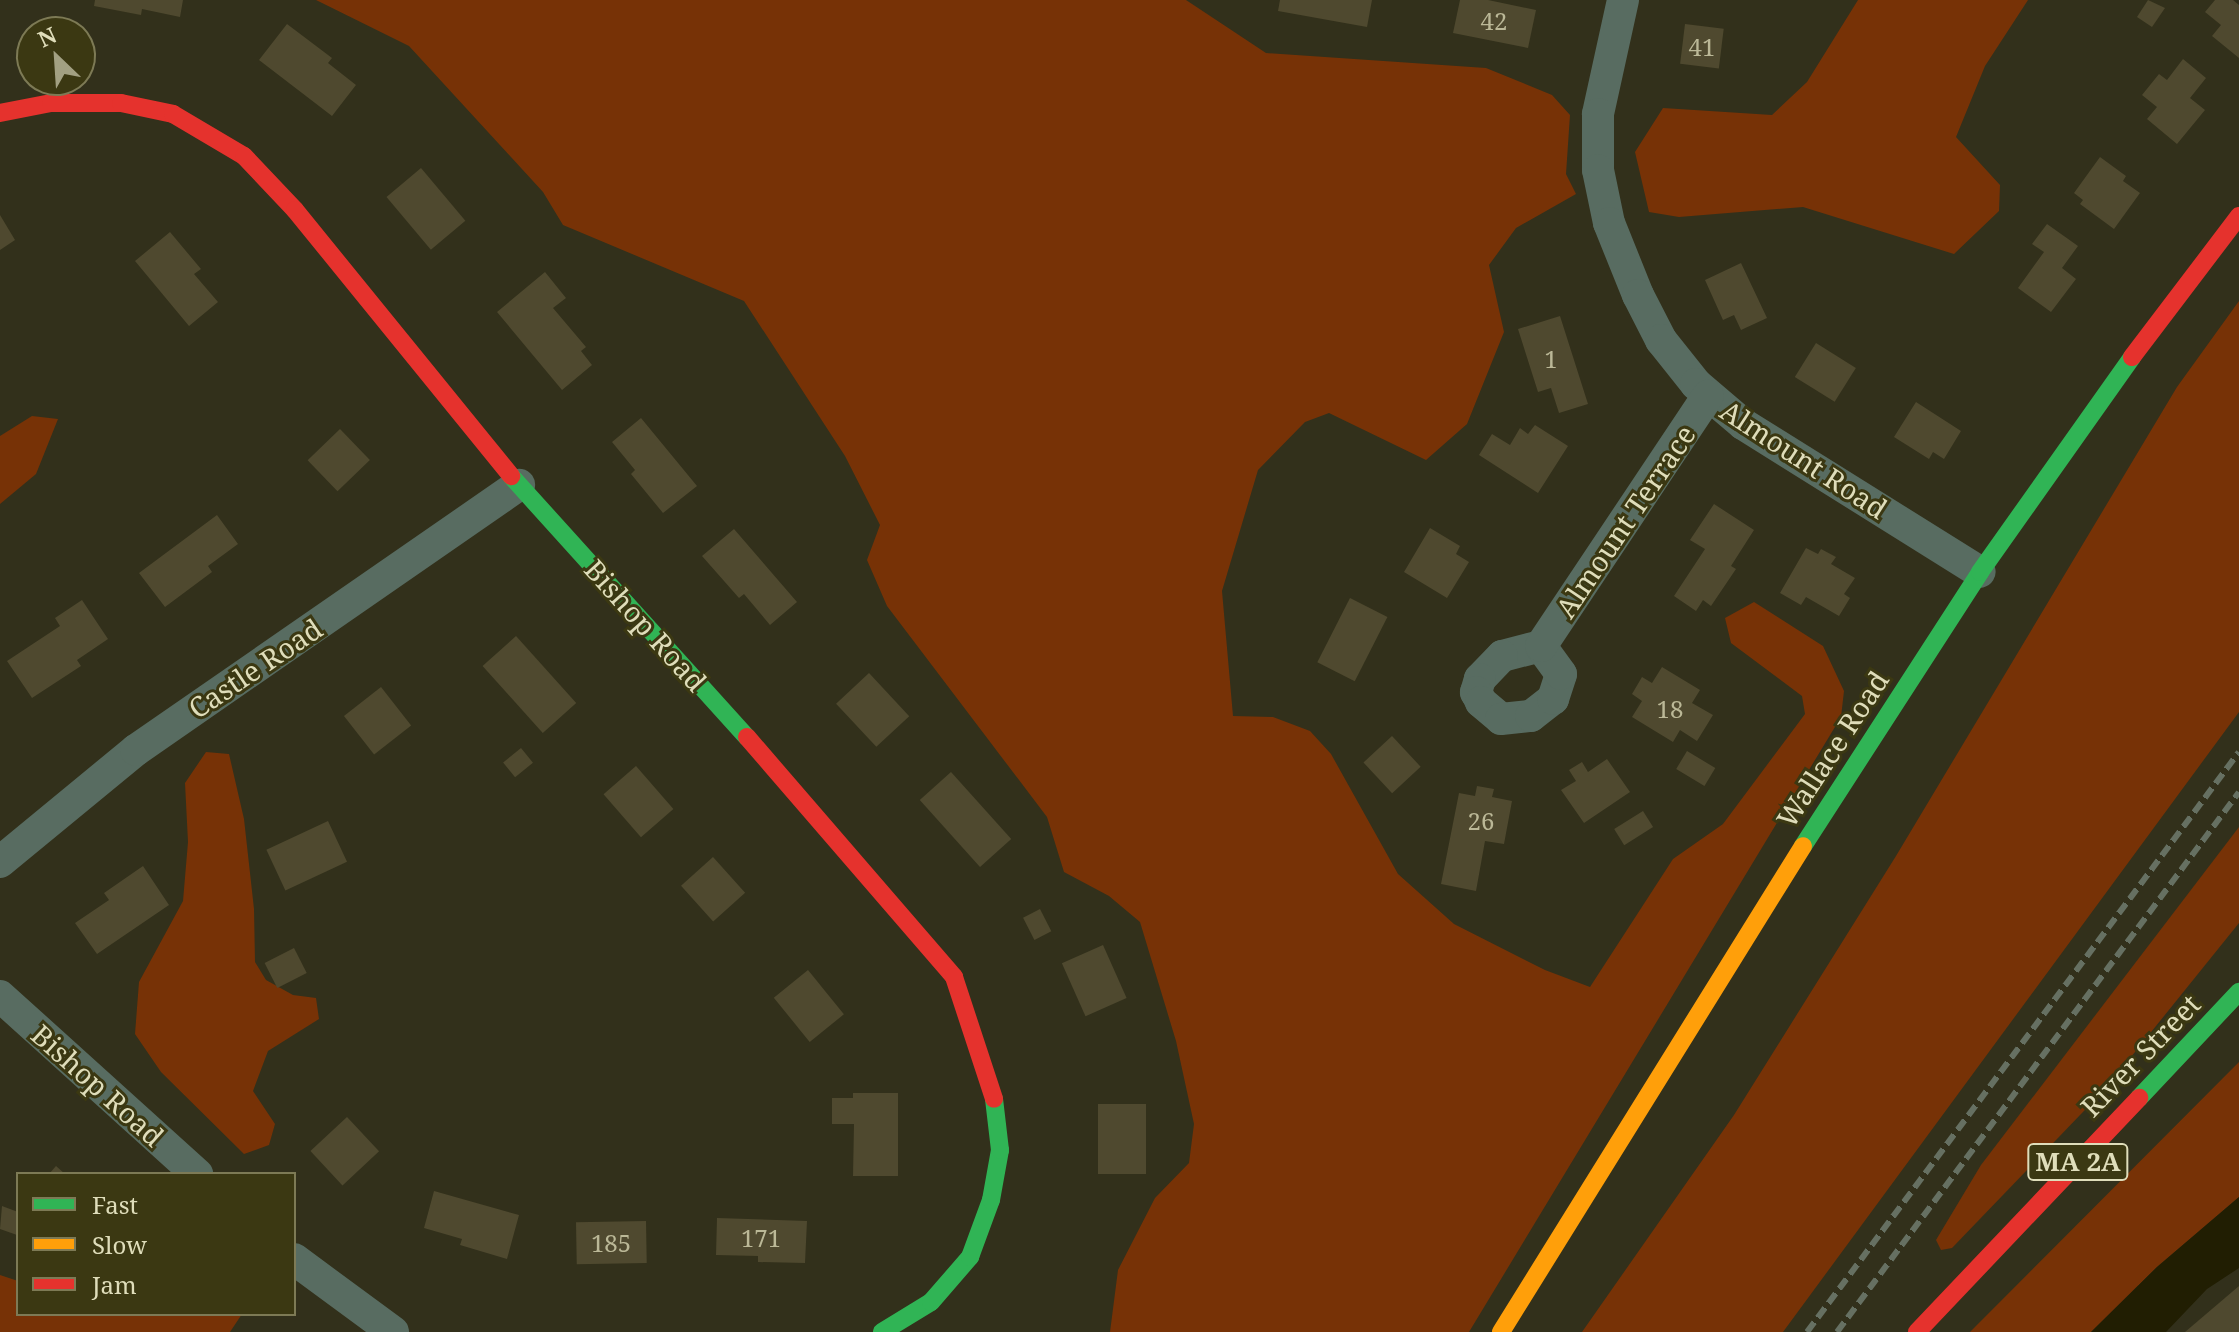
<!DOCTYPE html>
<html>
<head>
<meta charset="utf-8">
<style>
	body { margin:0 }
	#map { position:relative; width:2239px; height:1332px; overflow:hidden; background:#32301b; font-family:"Noto Serif",serif }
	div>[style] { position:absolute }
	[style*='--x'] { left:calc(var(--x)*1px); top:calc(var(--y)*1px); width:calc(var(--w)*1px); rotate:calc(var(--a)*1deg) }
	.green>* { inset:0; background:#773206 }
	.water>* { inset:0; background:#211e02 }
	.building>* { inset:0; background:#4f492f; transform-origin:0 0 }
	.street>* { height:32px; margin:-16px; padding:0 16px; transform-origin:16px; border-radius:16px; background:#586c61 }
	.fast>* { height:18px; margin:-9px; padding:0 9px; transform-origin:9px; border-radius:9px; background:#30b455 }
	.slow>* { height:18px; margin:-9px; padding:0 9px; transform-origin:9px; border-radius:9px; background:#ff9f0a }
	.jam>* { height:18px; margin:-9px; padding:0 9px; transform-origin:9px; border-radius:9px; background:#e5322d }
	.rail>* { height:6px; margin-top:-3px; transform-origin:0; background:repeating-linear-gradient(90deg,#667062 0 12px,transparent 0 18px) }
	span { translate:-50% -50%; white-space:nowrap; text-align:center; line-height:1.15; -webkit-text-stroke:6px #3b3812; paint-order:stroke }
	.number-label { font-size:24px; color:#bbb897 }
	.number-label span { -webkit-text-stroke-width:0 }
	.shield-label span { padding:2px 6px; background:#3b3812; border:2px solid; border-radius:6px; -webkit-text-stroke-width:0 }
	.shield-label { font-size:26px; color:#dfddba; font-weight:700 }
	.street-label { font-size:28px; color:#dfddba }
	.legend { position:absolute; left:16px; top:1172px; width:280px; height:144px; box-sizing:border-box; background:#3b3812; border:2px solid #7d7a55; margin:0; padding:10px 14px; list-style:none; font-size:24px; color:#dfddba }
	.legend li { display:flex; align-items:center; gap:16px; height:40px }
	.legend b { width:40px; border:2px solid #7d7a55 }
	.north { position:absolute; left:16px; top:16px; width:80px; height:80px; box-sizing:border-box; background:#3b3812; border:2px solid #7d7a55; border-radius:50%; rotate:335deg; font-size:22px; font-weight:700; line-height:32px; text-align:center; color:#dfddba }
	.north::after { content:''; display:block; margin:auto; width:28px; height:36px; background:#a2a082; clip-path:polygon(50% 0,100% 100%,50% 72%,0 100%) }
</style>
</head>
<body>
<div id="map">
	<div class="green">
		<i style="clip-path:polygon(316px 0,1186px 0,1266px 53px,1486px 68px,1552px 95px,1570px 115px,1566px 174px,1576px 194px,1516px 228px,1489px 265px,1504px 332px,1467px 424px,1426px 460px,1329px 413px,1305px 422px,1258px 470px,1222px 591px,1233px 716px,1273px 717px,1310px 731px,1331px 754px,1398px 874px,1454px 924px,1545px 970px,1590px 987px,1673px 859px,1723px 824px,1805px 714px,1802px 696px,1731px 643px,1725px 618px,1754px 602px,1823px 646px,1844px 691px,1841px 717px,1469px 1332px,1110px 1332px,1118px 1270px,1155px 1198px,1189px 1163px,1194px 1124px,1176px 1041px,1140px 922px,1109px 896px,1064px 872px,1047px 817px,887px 606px,867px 560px,880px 525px,845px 456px,744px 301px,563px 225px,543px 192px,409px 46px)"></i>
		<i style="clip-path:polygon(1858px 0,2028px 0,1985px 66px,1956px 137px,2000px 185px,1999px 211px,1954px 254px,1803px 207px,1679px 217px,1649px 212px,1635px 152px,1663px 108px,1772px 115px,1807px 82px)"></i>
		<i style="clip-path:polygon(2239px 301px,2239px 712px,1783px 1332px,1582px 1332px,1734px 1115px,1896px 856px,2177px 387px)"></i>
		<i style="clip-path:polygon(32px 416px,58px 419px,36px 474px,0 504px,0 436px)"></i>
		<i style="clip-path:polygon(206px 752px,229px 754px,244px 819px,254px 909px,255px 962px,266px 980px,293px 995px,316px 998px,319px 1019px,268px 1051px,253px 1091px,275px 1124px,269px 1145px,244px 1154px,161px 1072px,135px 1034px,139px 982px,183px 901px,188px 842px,185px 783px)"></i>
		<i style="clip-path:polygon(2239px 827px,2239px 923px,2106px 1088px,1952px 1248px,1941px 1250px,1936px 1240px,1981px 1165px)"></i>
		<i style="clip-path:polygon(2239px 1062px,2239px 1197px,2157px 1267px,2091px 1332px,1970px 1332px)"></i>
		<i style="clip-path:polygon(0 1275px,18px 1281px,18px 1314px,242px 1314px,230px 1332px,0 1332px)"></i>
	</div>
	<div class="water">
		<i style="clip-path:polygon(2239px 1197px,2239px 1268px,2207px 1289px,2166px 1332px,2091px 1332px,2157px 1267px)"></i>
	</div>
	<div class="building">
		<i style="clip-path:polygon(95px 0,183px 0,180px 17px,142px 9px,141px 15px,94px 6px)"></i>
		<i style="clip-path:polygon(1280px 0,1372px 0,1367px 27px,1278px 11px)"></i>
		<i style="clip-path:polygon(1460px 0,1488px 0,1536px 10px,1528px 48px,1453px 33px)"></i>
		<i style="clip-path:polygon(2148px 0,2165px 8px,2152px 27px,2137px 17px)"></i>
		<i style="clip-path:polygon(2215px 0,2233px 0,2239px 5px,2239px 58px,2212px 36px,2221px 25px,2205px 12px)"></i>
		<i style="clip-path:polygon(287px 24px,332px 58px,328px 63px,356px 85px,332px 116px,259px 60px)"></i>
		<i style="left:1685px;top:24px;width:39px;height:40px;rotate:7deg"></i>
		<i style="clip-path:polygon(2183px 59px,2206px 78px,2190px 98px,2205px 110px,2177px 144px,2147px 119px,2157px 107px,2142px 95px,2159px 74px,2167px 80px)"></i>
		<i style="clip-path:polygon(2100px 157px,2126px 176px,2123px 181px,2140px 193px,2114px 229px,2080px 204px,2083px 200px,2074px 193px)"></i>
		<i style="left:421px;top:168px;width:69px;height:45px;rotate:50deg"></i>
		<i style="clip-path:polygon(0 215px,15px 240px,0 250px)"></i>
		<i style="clip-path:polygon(2047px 224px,2078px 246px,2062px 268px,2076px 279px,2051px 312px,2018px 288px,2044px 252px,2032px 244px)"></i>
		<i style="clip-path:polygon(170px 232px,201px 269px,194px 274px,218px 302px,189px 326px,135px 261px)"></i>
		<i style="clip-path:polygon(1741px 263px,1767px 318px,1741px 330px,1734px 315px,1723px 320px,1705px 280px)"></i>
		<i style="clip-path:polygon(545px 272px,566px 298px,553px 308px,586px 347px,581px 351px,592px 365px,562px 390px,497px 312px)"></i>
		<i style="clip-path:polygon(1560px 316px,1588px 404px,1559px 413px,1551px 388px,1538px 392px,1518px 329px)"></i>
		<i style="left:1816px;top:343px;width:47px;height:40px;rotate:32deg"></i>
		<i style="clip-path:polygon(1916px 402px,1961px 431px,1944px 459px,1933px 452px,1929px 459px,1894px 437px)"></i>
		<i style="clip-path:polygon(641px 418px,697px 486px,663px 513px,631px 474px,635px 470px,612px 442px)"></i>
		<i style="clip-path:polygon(1535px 425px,1568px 446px,1538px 493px,1479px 455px,1492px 434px,1510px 445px,1520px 428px,1528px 434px)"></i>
		<i style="left:340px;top:429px;width:43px;height:45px;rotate:46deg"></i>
		<i style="clip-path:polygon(1714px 504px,1754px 530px,1731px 566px,1736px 569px,1711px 606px,1703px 600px,1696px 611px,1674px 596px,1705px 549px,1690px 540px)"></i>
		<i style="clip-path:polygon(217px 515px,238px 544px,208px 566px,212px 572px,165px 607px,139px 573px)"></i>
		<i style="clip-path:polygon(1430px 528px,1460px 546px,1456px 554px,1469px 562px,1447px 598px,1404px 572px)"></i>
		<i style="clip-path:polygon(734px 529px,797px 602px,770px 625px,744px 594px,739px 598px,702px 556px)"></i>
		<i style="clip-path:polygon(1806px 548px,1818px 554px,1821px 549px,1836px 557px,1831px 564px,1855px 578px,1844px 594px,1850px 598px,1839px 616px,1806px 597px,1801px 605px,1780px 593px)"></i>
		<i style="left:1350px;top:598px;width:42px;height:72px;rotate:27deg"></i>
		<i style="clip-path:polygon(82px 600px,108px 639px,77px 660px,81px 666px,32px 698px,7px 661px,60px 626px,55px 618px)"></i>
		<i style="left:516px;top:636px;width:90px;height:45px;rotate:48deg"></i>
		<i style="clip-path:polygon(1662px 667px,1700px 690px,1692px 703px,1713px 715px,1697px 741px,1680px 730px,1673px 742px,1632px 717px,1642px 701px,1632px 694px,1642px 677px,1652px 683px)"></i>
		<i style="left:869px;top:673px;width:59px;height:45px;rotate:47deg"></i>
		<i style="left:381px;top:687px;width:49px;height:47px;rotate:52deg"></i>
		<i style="left:1392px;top:736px;width:42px;height:39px;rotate:47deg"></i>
		<i style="left:521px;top:748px;width:19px;height:23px;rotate:51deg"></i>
		<i style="left:1687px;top:751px;width:33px;height:21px;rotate:31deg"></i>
		<i style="clip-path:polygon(1607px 759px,1630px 792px,1584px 823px,1561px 790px,1576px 781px,1569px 770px,1582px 762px,1588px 772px)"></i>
		<i style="left:636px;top:766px;width:57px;height:43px;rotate:49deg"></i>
		<i style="left:951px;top:772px;width:90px;height:42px;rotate:48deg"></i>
		<i style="clip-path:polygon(1477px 786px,1494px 789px,1492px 797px,1512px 801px,1504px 844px,1485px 841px,1476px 891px,1441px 884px,1459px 793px,1475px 796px)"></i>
		<i style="left:1643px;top:811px;width:19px;height:34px;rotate:58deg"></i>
		<i style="left:328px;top:821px;width:45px;height:68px;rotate:65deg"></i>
		<i style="left:713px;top:857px;width:48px;height:43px;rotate:48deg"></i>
		<i style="clip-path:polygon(143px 866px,169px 905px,97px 954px,75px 923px,109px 900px,104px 893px)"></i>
		<i style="left:1040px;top:909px;width:25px;height:19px;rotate:63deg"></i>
		<i style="left:1103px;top:945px;width:58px;height:45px;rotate:66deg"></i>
		<i style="left:294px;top:948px;width:28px;height:33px;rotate:63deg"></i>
		<i style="left:808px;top:970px;width:57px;height:44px;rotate:51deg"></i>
		<i style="clip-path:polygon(853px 1093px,898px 1093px,898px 1176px,853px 1176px,854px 1124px,832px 1124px,832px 1098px,853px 1098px)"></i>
		<i style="left:1098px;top:1104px;width:48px;height:70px"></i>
		<i style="left:347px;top:1117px;width:47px;height:50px;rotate:47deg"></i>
		<i style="clip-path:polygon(56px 1166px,65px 1174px,49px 1174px)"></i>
		<i style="clip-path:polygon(434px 1191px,519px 1215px,507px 1259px,460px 1245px,462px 1239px,424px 1228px)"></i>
		<i style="clip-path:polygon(2px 1206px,18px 1212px,17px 1235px,0 1229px)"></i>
		<i style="clip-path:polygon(717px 1218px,807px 1221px,805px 1263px,758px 1262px,758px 1256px,716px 1255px)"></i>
		<i style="left:646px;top:1221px;width:42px;height:70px;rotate:89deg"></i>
		<i style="clip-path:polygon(2239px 1286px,2239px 1332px,2185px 1332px)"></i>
	</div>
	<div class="street">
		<i style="--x:1623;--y:0;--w:117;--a:102.4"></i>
		<i style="--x:1598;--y:114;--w:56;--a:90"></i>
		<i style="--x:1598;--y:170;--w:54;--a:78.3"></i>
		<i style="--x:1609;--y:223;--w:78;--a:68.1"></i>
		<i style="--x:1638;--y:295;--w:51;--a:62.9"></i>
		<i style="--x:1661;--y:340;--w:56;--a:51.5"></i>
		<i style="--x:1696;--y:384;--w:62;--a:40.4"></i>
		<i style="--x:1743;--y:424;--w:279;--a:32"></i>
		<i style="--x:1541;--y:646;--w:40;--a:165.6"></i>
		<i style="--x:1502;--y:656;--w:32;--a:134"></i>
		<i style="--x:1480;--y:679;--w:14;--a:107"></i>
		<i style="--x:1476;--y:692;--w:11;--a:63"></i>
		<i style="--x:1481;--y:702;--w:26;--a:40"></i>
		<i style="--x:1501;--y:719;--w:30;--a:-6"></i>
		<i style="--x:1531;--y:716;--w:28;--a:-38"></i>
		<i style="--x:1553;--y:699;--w:26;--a:-72"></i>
		<i style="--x:1561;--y:674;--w:34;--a:-126"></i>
		<i style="--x:1541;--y:646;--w:301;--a:-56.3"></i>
		<i style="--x:0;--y:862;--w:176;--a:-39.5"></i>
		<i style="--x:136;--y:750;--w:466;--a:-34.7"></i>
		<i style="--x:0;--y:996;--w:266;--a:42.1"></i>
		<i style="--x:294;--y:1259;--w:123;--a:36.4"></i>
	</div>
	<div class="fast">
		<i style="--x:511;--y:476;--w:352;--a:47.9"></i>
		<i style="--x:1803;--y:846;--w:326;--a:-57.1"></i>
		<i style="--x:1980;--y:572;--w:263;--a:-54.7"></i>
		<i style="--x:2139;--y:1098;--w:146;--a:-46.7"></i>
		<i style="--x:882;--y:1332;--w:57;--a:-31.5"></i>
		<i style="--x:931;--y:1302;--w:60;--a:-49.1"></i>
		<i style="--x:970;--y:1257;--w:61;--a:-69.8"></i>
		<i style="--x:991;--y:1200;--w:51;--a:-79.8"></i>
		<i style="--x:1000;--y:1150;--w:51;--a:-96.7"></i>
	</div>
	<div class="slow">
		<i style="--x:1501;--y:1332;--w:572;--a:-58.14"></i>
	</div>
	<div class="jam">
		<i style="--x:0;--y:113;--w:52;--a:-11.1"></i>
		<i style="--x:51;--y:103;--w:70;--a:0"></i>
		<i style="--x:121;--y:103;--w:53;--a:11.9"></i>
		<i style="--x:173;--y:114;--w:82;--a:30.6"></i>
		<i style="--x:244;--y:156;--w:74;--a:46.6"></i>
		<i style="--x:295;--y:210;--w:343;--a:50.9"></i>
		<i style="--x:2132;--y:357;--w:177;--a:-52.8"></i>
		<i style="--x:747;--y:737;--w:317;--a:49.2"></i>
		<i style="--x:954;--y:977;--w:128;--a:71.8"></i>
		<i style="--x:1917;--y:1332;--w:323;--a:-46.5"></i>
	</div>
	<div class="rail">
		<i style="--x:1807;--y:1332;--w:723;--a:-53.32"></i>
		<i style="--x:1837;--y:1332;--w:673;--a:-53.33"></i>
	</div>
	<div class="number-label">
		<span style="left:1494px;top:21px">42</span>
		<span style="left:1702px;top:47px">41</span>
		<span style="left:1551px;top:359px">1</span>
		<span style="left:1670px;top:709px">18</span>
		<span style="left:1481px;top:821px">26</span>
		<span style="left:761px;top:1238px">171</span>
		<span style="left:611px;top:1243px">185</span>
	</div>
	<div class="shield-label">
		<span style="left:2078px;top:1162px">MA 2A</span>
	</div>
	<div class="street-label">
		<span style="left:1804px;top:459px;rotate:33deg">Almount Road</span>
		<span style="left:1625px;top:521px;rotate:-56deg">Almount Terrace</span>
		<span style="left:646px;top:625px;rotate:48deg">Bishop Road</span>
		<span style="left:255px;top:668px;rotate:-34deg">Castle Road</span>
		<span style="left:1832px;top:749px;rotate:-57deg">Wallace Road</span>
		<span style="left:2140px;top:1055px;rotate:-46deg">River Street</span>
		<span style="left:98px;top:1085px;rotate:42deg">Bishop Road</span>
	</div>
	<ul class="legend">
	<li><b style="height:10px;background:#30b455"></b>Fast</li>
	<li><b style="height:10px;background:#ff9f0a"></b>Slow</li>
	<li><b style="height:10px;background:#e5322d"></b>Jam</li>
	</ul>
	<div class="north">N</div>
</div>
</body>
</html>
